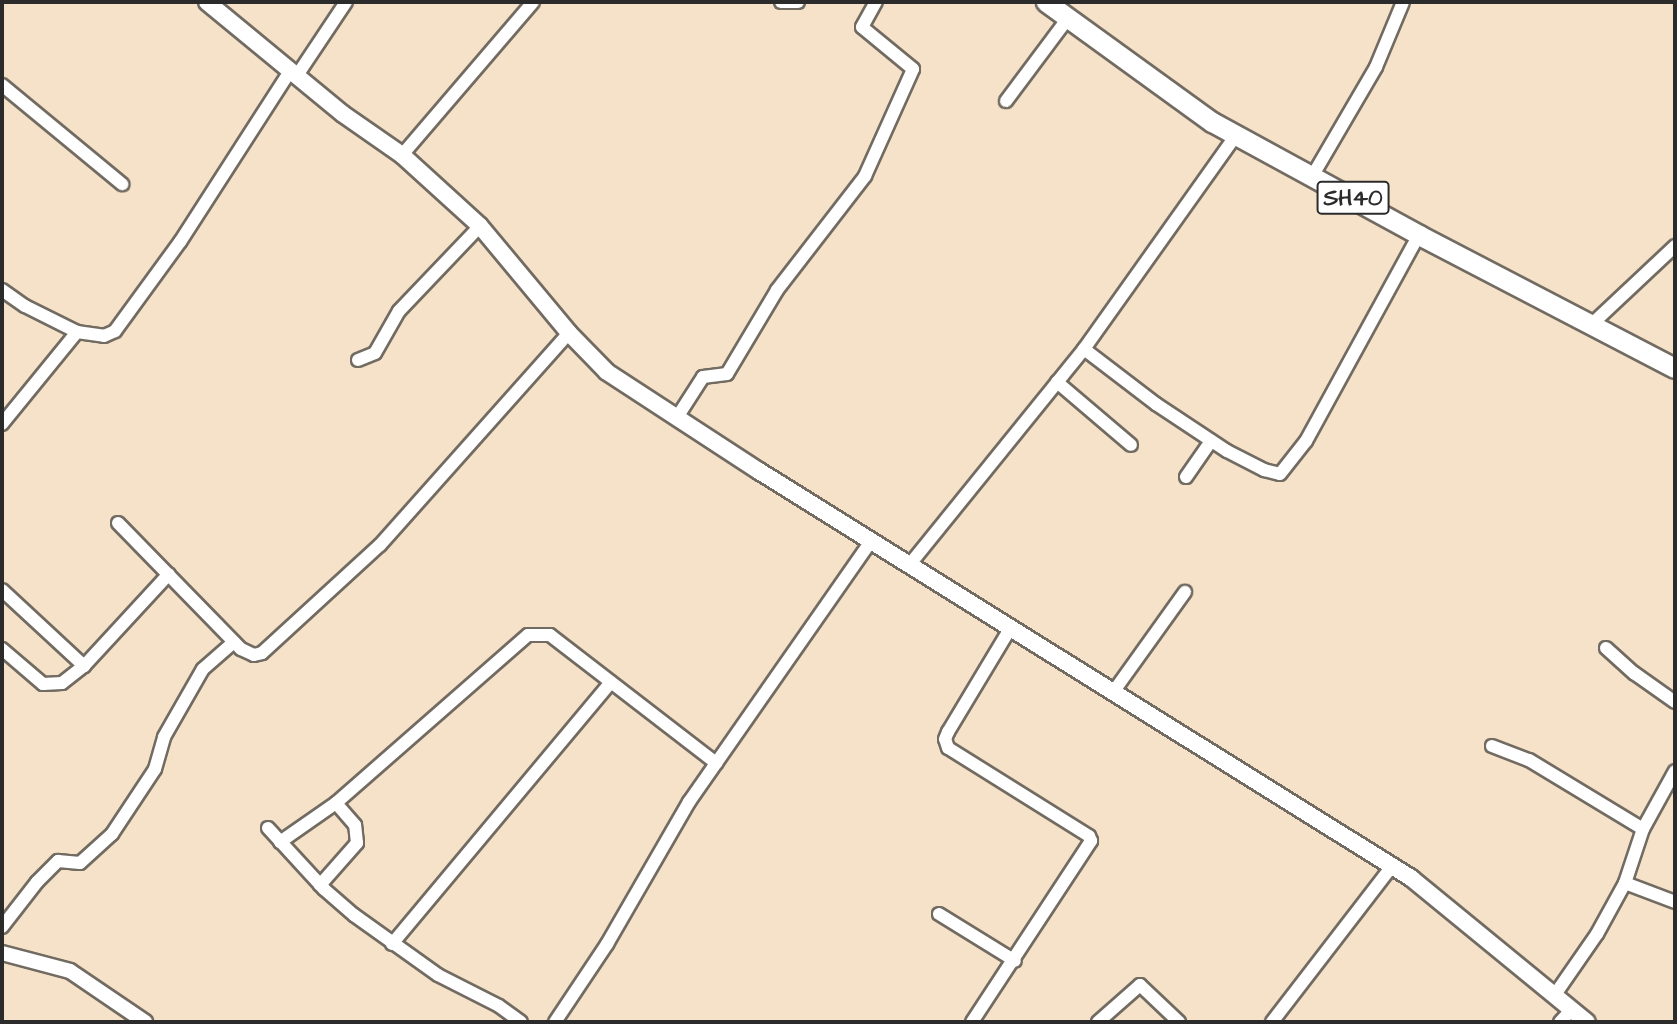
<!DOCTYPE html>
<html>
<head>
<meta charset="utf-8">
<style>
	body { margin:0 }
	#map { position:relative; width:1677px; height:1024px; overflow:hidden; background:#f5e2c8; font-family:"Architects Daughter",sans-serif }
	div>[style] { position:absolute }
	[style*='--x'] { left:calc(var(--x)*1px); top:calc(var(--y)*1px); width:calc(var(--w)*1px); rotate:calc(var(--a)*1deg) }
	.roads { filter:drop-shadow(2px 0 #726b62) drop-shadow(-2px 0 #726b62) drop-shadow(0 2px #726b62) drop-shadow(0 -2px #726b62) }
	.minor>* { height:12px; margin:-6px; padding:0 6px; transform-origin:6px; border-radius:6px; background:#fff }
	.tertiary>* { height:14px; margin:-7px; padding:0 7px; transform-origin:7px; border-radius:7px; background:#fff }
	.secondary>* { height:16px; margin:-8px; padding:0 8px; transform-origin:8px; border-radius:8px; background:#fff }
	.primary>* { height:19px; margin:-9.5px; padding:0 9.5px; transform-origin:9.5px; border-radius:9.5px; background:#fff }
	span { translate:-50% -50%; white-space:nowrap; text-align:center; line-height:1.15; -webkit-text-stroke:5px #fff; paint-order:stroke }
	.shield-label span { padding:2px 5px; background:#fff; border:2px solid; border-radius:5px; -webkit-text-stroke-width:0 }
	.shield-label { font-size:23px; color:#2b2b2b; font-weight:700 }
	.frame { position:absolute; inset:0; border:4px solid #2b2b2b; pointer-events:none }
</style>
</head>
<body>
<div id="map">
	<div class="roads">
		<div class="minor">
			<i style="--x:781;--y:2;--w:17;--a:0"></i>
			<i style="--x:296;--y:77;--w:90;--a:-56.3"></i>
			<i style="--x:2;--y:85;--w:156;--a:39.5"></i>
			<i style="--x:1006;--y:101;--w:104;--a:-53.2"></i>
			<i style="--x:402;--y:155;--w:201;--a:-49.4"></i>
			<i style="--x:1313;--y:175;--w:125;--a:-59.7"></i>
			<i style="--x:1376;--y:67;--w:70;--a:-67.4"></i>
			<i style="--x:2;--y:290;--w:28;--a:35"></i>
			<i style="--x:25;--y:306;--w:58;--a:26.6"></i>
			<i style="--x:1592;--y:324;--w:114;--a:-43.2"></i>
			<i style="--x:1084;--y:349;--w:91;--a:37.4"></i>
			<i style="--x:1156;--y:404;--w:85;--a:33.5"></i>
			<i style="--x:1227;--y:451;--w:42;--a:27.2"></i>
			<i style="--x:1264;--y:470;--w:16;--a:14"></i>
			<i style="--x:1280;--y:474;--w:42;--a:-51.8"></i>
			<i style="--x:1306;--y:441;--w:235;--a:-61.3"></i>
			<i style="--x:358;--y:360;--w:18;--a:-22"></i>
			<i style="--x:375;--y:353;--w:48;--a:-60.3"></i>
			<i style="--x:399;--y:311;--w:117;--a:-46.4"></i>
			<i style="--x:1057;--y:382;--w:97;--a:40.4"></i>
			<i style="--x:676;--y:419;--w:50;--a:-57.3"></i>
			<i style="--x:703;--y:377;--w:24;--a:-7"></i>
			<i style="--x:727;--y:374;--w:98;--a:-59.2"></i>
			<i style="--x:777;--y:290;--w:144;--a:-52.3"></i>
			<i style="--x:865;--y:176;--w:117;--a:-65.8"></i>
			<i style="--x:913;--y:69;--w:66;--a:-140.5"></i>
			<i style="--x:862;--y:27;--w:29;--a:-61"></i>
			<i style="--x:2;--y:424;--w:119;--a:-50.8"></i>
			<i style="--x:77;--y:332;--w:27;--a:8"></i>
			<i style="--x:104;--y:336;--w:12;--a:-24"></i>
			<i style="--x:115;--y:331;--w:110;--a:-53.9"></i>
			<i style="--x:180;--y:242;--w:203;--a:-57.2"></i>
			<i style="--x:1186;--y:477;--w:44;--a:-55.2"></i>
			<i style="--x:118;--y:523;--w:176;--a:45.7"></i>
			<i style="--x:241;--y:649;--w:14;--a:25"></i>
			<i style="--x:254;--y:655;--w:8;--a:-14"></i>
			<i style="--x:262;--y:653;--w:160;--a:-42.5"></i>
			<i style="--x:380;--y:545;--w:284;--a:-48.3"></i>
			<i style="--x:910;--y:564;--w:277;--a:-51"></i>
			<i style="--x:1084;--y:349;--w:264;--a:-54.6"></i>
			<i style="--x:2;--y:590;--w:112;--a:42.8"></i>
			<i style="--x:1606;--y:648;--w:38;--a:42"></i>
			<i style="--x:1634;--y:673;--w:50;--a:35.3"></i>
			<i style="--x:2;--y:649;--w:54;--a:40.5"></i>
			<i style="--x:43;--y:684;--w:19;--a:-3"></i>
			<i style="--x:62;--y:683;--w:28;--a:-38"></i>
			<i style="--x:84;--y:666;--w:125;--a:-47.3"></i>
			<i style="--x:1114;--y:691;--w:122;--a:-54.4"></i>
			<i style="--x:1492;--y:746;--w:40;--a:21"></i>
			<i style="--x:1529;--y:760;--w:133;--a:31.2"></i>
			<i style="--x:268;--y:828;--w:83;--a:47.4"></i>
			<i style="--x:324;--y:889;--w:40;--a:41"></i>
			<i style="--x:354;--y:915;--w:103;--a:35.5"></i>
			<i style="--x:438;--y:975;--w:68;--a:26.9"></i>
			<i style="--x:499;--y:1006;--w:27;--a:36"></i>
			<i style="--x:280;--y:842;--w:68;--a:-34.9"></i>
			<i style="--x:1625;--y:883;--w:53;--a:20.8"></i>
			<i style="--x:320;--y:885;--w:56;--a:-48.6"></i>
			<i style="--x:357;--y:843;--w:18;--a:-96"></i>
			<i style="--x:355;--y:825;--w:29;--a:-131"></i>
			<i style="--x:336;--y:803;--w:255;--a:-41.2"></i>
			<i style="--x:528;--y:635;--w:22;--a:0"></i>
			<i style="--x:550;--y:635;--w:210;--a:37.6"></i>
			<i style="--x:939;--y:914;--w:89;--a:31.7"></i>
			<i style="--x:2;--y:927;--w:57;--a:-52.1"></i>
			<i style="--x:37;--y:882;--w:30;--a:-45"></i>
			<i style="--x:58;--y:861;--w:22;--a:5"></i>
			<i style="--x:80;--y:863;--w:43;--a:-42.2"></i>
			<i style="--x:112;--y:834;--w:78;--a:-56.5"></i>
			<i style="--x:155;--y:769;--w:33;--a:-74"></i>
			<i style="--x:164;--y:737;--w:78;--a:-60.2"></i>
			<i style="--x:203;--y:669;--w:41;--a:-41.1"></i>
			<i style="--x:392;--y:944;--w:341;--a:-50.1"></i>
			<i style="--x:1554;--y:996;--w:75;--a:-55.3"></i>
			<i style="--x:1597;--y:934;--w:58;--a:-61.2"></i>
			<i style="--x:1625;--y:883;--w:57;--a:-71.6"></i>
			<i style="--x:1643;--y:829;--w:66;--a:-61.1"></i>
			<i style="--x:555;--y:1022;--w:94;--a:-56.3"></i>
			<i style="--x:607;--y:944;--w:164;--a:-60"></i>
			<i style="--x:689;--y:802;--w:320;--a:-55.1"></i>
			<i style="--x:972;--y:1022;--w:217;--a:-56.7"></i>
			<i style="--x:1091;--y:841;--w:5;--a:-112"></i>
			<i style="--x:1089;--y:836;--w:166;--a:-148"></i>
			<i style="--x:948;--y:748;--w:9;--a:-108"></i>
			<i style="--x:945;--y:739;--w:8;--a:-67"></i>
			<i style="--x:948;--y:732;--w:122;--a:-59"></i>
			<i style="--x:1098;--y:1022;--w:56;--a:-41.4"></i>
			<i style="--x:1140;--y:985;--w:54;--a:43.5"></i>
			<i style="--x:1272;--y:1022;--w:197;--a:-52.4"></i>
			<i style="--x:1560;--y:1022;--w:16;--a:-47"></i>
		</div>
		<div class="tertiary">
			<i style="--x:2;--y:953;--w:70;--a:14.8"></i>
			<i style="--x:70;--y:971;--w:91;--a:34.2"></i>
		</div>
		<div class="secondary">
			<i style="--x:207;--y:2;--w:176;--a:39.5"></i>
			<i style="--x:343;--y:114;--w:72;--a:34.8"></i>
			<i style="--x:402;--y:155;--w:105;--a:42.3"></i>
			<i style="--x:480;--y:226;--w:139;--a:50.2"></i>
			<i style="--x:569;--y:333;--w:54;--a:45.7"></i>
			<i style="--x:607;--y:372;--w:181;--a:33.1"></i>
			<i style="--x:759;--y:471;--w:769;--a:31.97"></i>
			<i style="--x:1411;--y:878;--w:227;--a:39.3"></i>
		</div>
		<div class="primary">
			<i style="--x:1046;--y:2;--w:205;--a:35.9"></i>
			<i style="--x:1212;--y:122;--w:236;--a:28.6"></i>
			<i style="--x:1419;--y:235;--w:288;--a:27.5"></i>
		</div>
	</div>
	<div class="shield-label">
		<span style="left:1353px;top:198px">SH40</span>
	</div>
	<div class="frame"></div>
</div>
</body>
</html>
